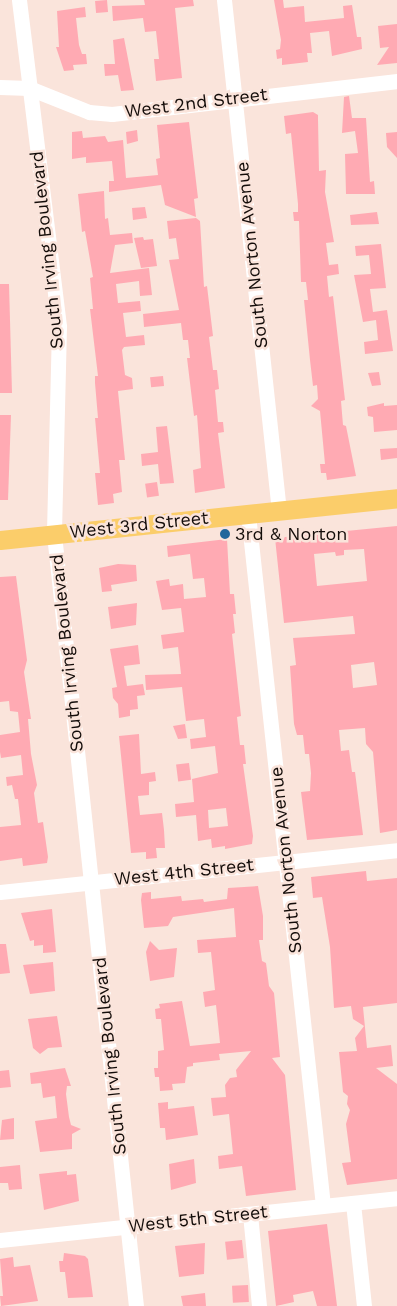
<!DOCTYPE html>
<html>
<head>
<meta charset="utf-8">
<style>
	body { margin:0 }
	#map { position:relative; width:397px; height:1306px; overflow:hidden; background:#fae4db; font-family:"Work Sans",sans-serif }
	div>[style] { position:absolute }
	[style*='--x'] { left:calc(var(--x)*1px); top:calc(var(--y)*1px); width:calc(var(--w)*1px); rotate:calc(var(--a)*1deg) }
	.building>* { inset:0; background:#ffaab3; transform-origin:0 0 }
	.minor>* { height:15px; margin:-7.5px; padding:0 7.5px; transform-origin:7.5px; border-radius:7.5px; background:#fff }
	.major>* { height:19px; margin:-9.5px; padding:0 9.5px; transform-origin:9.5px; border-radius:9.5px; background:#fbcd6a }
	.dots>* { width:14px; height:14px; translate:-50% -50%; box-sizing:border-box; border:2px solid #fae4db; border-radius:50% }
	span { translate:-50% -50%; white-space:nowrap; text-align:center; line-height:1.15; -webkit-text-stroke:5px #fae4db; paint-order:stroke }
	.street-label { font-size:18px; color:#130c09 }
	.poi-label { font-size:18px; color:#130c09 }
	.left { translate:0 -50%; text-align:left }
</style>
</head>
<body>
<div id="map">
	<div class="building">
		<i style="left:107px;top:0;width:12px;height:12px;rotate:85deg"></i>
		<i style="clip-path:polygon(144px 0,193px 0,194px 6px,175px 8px,182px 78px,156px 81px,154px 59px,159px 59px,156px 31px,145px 32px,143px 18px,113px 21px,112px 6px,145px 5px)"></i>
		<i style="clip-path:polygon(274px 0,283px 0,284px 8px,304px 6px,305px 22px,344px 18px,343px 6px,352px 5px,357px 37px,361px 37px,362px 49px,332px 56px,329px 31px,310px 33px,312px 53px,307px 53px,308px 62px,282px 65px,282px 58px,277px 59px,276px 50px,280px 49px,281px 40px)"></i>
		<i style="clip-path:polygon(85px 7px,86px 17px,76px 18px,79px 45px,82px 54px,86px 54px,87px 64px,73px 65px,74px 70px,64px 71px,56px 47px,59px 47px,57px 11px)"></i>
		<i style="clip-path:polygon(397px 24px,397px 63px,377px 65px,389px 47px,380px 48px,378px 26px)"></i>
		<i style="clip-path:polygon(124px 38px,134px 90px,121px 91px,118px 75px,105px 76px,104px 64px,115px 64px,113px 40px)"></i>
		<i style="clip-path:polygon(349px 96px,352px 118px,366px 118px,370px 182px,374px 181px,375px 194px,346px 194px,345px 154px,358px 153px,355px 131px,342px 133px,344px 97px)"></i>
		<i style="clip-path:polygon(313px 112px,318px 115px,318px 119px,319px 171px,326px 170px,325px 192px,334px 242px,326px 243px,329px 265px,338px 264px,339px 274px,327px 276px,329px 297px,333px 296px,345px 400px,341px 401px,343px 425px,346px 426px,356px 476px,327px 480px,326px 473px,321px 473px,320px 464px,325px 464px,320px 411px,311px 406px,318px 399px,317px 385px,313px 386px,310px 360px,304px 300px,308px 300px,306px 282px,301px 282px,299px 221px,294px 221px,293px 212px,298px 212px,298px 204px,291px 133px,286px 134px,284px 116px)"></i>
		<i style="clip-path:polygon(189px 122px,198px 198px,194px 199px,196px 217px,165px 205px,161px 185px,109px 192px,109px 181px,114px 181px,112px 161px,86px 163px,86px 157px,72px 159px,72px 132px,82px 131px,83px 138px,105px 136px,108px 142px,123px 140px,126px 178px,158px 175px,156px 159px,160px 158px,157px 125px)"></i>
		<i style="clip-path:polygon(137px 130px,138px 141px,127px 144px,126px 132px)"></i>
		<i style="clip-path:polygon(397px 132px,397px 158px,387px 147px,386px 133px)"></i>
		<i style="clip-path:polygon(104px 191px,105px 219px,108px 218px,110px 235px,132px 233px,133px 243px,115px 245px,110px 273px,149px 268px,152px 295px,140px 296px,139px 281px,116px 284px,118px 303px,140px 301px,141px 311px,123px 313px,126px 337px,144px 335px,145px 345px,124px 347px,122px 350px,125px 375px,132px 378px,133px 389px,118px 391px,125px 460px,119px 460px,122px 492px,113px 494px,114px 503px,98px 505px,95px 473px,100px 473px,95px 418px,98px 418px,95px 383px,95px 376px,98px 376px,90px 309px,93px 309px,90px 278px,93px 277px,85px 231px,82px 232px,78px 194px)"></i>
		<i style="clip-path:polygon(145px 207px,147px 218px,133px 220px,132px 208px)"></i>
		<i style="clip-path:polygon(377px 212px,379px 224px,351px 225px,350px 215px)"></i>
		<i style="clip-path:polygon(196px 218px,200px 221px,204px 287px,207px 286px,213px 336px,209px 337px,213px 370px,217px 370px,219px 389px,215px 390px,218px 422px,223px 422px,224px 432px,218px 433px,225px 488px,195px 493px,193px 470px,201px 468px,197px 415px,194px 416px,187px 358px,190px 358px,188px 340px,183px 340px,181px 323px,144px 327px,143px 314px,179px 310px,169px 260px,179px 259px,176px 238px,169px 239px,167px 221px)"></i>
		<i style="clip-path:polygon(143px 237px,144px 240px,153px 239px,157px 266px,141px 268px,134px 238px)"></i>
		<i style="clip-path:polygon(381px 244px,386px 288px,370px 289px,373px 312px,387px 310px,393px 351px,365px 354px,364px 342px,378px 340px,376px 320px,363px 322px,354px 275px,371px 274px,369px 255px,356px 256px,355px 246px)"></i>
		<i style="clip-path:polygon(0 284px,9px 284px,12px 393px,0 393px)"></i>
		<i style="clip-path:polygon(379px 372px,381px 385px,372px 386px,368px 373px)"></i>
		<i style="left:163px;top:376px;width:10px;height:13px;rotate:84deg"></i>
		<i style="clip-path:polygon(384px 403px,384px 406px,397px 405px,397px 430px,374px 432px,373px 417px,368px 416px,367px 407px)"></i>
		<i style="clip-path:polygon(0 415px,11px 415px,8px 500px,0 500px)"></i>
		<i style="clip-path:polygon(167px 426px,174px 483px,160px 484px,158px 464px,142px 466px,141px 454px,158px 452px,156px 427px)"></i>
		<i style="clip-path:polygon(397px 448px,397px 458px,381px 460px,380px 449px)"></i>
		<i style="left:157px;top:482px;width:14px;height:12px;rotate:82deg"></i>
		<i style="clip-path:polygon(evenodd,397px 526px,397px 830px,380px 833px,373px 752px,366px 744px,365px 728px,339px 730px,341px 751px,349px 750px,352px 772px,355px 772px,363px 835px,307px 840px,301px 792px,310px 791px,311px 773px,309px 754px,305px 754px,303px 735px,297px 735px,294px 724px,290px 666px,296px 665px,293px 638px,355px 634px,353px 616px,284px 623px,275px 538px,397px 526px,364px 549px,367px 581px,317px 586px,314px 554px,335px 552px,336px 556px,344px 555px,344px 550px,364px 549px,397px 526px,374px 662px,377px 685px,353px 688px,351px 665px,374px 662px)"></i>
		<i style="clip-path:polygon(evenodd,227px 539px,230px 594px,234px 594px,236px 614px,233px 614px,235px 633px,232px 634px,241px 716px,237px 717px,240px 745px,244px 745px,246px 764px,243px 764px,253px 836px,252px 844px,225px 849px,225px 846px,212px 848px,211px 839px,198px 841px,196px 815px,176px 817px,175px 804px,194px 802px,192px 779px,218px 773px,215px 746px,191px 749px,190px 739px,206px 737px,204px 719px,186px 721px,182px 687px,146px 690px,145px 675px,181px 674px,178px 647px,163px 649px,161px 635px,184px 632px,181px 608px,162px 610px,156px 581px,169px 579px,170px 586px,183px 584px,184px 599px,206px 597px,204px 578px,193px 579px,190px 554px,168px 557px,167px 546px,227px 539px,226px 808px,228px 826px,209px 828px,208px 810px,226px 808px)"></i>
		<i style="clip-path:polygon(118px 564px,136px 565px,137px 581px,111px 585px,112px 591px,102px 592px,99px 568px)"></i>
		<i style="clip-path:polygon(16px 576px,27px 660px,24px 672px,31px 719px,28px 719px,31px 754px,37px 785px,34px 793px,38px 823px,43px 822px,48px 857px,47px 863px,23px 866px,22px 858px,0 861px,0 827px,21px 825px,18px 799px,15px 799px,12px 785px,7px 786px,6px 777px,23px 775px,21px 755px,1px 758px,0 752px,0 735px,20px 732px,18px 712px,10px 711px,9px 701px,0 702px,0 577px)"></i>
		<i style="clip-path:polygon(137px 603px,136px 625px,111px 629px,108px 607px)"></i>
		<i style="clip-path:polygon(138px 645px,140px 664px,124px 666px,127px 686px,143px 684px,145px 695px,137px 696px,138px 709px,130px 710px,130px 716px,119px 718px,118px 704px,113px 698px,112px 688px,117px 687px,110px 649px)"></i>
		<i style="clip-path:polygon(185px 724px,187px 738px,178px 739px,173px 726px)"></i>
		<i style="clip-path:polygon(139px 734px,141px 774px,155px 772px,156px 781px,149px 782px,149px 795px,138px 796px,140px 815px,162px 813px,164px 830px,165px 848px,156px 848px,157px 858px,146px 859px,146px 852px,131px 853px,119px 736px)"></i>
		<i style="left:189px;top:763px;width:17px;height:13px;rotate:83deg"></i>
		<i style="clip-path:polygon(366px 871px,367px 881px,397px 878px,397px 1003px,363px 1007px,367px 1048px,391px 1045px,393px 1066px,376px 1068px,397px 1084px,397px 1179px,347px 1185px,342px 1163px,351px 1162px,346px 1124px,350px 1110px,347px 1104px,348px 1096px,343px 1092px,339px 1052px,357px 1051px,355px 1038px,364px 1026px,353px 1019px,351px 1006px,334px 1008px,330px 947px,322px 897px,313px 898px,311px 877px)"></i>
		<i style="clip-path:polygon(258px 886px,263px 916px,263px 940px,259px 940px,262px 961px,266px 963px,269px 986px,274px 993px,280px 1057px,272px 1058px,285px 1075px,296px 1190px,246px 1196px,242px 1166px,219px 1169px,218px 1156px,233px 1154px,229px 1114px,213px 1116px,211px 1098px,226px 1097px,225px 1085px,230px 1078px,237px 1077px,236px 1070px,251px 1051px,219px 1054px,220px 1060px,193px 1063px,193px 1066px,187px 1067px,185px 1083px,172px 1084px,173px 1090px,160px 1091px,159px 1077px,155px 1077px,154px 1068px,158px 1068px,158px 1051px,164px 1050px,161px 1019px,156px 1019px,155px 1009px,160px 1008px,159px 1004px,182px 1001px,190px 1046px,220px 1043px,216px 1005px,205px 1007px,203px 992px,215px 990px,211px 952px,198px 953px,197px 940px,236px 937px,234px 908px,173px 917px,168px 926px,144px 928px,141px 900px,142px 893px,151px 892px,151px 899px,181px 896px,182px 901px,203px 899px,204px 902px,227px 899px,228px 888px)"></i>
		<i style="clip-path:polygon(52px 909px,56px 952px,43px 953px,43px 945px,34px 946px,34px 940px,30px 941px,21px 913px)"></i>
		<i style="clip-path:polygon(150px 941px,159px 950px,177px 948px,174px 977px,150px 981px,146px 952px)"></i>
		<i style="clip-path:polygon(0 944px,6px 944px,10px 973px,0 974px)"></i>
		<i style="clip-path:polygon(53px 962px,55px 991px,30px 994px,23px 965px)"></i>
		<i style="clip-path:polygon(57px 1016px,62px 1047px,48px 1048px,40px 1054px,33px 1048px,28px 1019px)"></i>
		<i style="clip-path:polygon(65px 1068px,71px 1086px,67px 1086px,66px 1094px,69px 1117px,71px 1125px,81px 1129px,72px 1134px,72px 1149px,40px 1152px,35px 1121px,57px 1118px,55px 1096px,43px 1098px,41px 1083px,31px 1084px,30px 1073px)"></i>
		<i style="clip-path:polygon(9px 1070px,11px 1087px,0 1088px,0 1071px)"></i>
		<i style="clip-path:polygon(168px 1102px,168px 1109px,194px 1106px,198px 1135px,166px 1140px,165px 1128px,160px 1128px,158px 1103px)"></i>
		<i style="clip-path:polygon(14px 1118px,14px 1139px,0 1140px,2px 1120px)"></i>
		<i style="clip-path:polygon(194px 1159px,196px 1183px,171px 1190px,169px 1164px)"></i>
		<i style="clip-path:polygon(20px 1165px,22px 1189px,9px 1190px,8px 1183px,0 1183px,0 1167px)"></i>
		<i style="clip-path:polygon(67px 1171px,67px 1175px,76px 1174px,79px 1201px,44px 1210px,39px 1174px)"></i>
		<i style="clip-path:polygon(327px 1224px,337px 1306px,317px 1306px,313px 1291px,293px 1295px,294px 1302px,276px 1306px,268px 1231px)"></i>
		<i style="left:242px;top:1240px;width:18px;height:17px;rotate:84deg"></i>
		<i style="clip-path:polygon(205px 1243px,204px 1274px,179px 1277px,175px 1246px)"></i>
		<i style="clip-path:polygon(64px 1253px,85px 1256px,88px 1259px,93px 1297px,68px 1298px,65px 1272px,60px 1272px,59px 1261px,63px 1261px)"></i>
		<i style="clip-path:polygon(13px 1257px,14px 1267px,30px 1265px,38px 1301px,1px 1306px,0 1296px,3px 1296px,0 1259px)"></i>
		<i style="left:248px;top:1285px;width:17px;height:16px;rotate:87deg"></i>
		<i style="clip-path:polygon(205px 1293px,206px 1306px,183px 1306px,181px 1296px)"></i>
	</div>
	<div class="minor">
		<i style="--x:19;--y:0;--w:329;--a:83"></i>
		<i style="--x:59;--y:327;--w:207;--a:91.4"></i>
		<i style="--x:54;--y:534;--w:776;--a:83.94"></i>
		<i style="--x:224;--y:0;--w:514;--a:83.86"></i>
		<i style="--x:0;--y:87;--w:29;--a:2"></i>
		<i style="--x:29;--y:88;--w:65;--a:21.8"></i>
		<i style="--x:89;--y:112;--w:23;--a:5"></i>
		<i style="--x:112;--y:114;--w:287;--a:-6.6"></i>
		<i style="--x:248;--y:514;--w:695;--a:83.81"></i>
		<i style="--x:0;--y:892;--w:399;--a:-6"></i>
		<i style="--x:353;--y:1203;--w:104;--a:83.9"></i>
		<i style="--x:250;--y:1214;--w:92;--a:84.4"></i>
		<i style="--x:0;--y:1240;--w:399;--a:-6"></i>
	</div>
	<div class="major">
		<i style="--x:0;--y:540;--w:399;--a:-6"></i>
	</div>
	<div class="dots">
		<i style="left:225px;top:534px;background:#21679c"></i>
	</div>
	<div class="street-label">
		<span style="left:196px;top:103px;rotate:-7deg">West 2nd Street</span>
		<span style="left:47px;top:250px;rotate:-96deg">South Irving Boulevard</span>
		<span style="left:252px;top:255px;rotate:-96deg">South Norton Avenue</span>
		<span style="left:139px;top:525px;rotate:-6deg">West 3rd Street</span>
		<span style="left:67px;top:653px;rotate:-96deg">South Irving Boulevard</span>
		<span style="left:286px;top:860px;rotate:-96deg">South Norton Avenue</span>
		<span style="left:184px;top:872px;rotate:-6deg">West 4th Street</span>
		<span style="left:110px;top:1056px;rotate:-96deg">South Irving Boulevard</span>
		<span style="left:198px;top:1219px;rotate:-6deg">West 5th Street</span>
	</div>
	<div class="poi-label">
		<span class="left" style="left:235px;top:534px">3rd &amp; Norton</span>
	</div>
</div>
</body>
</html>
